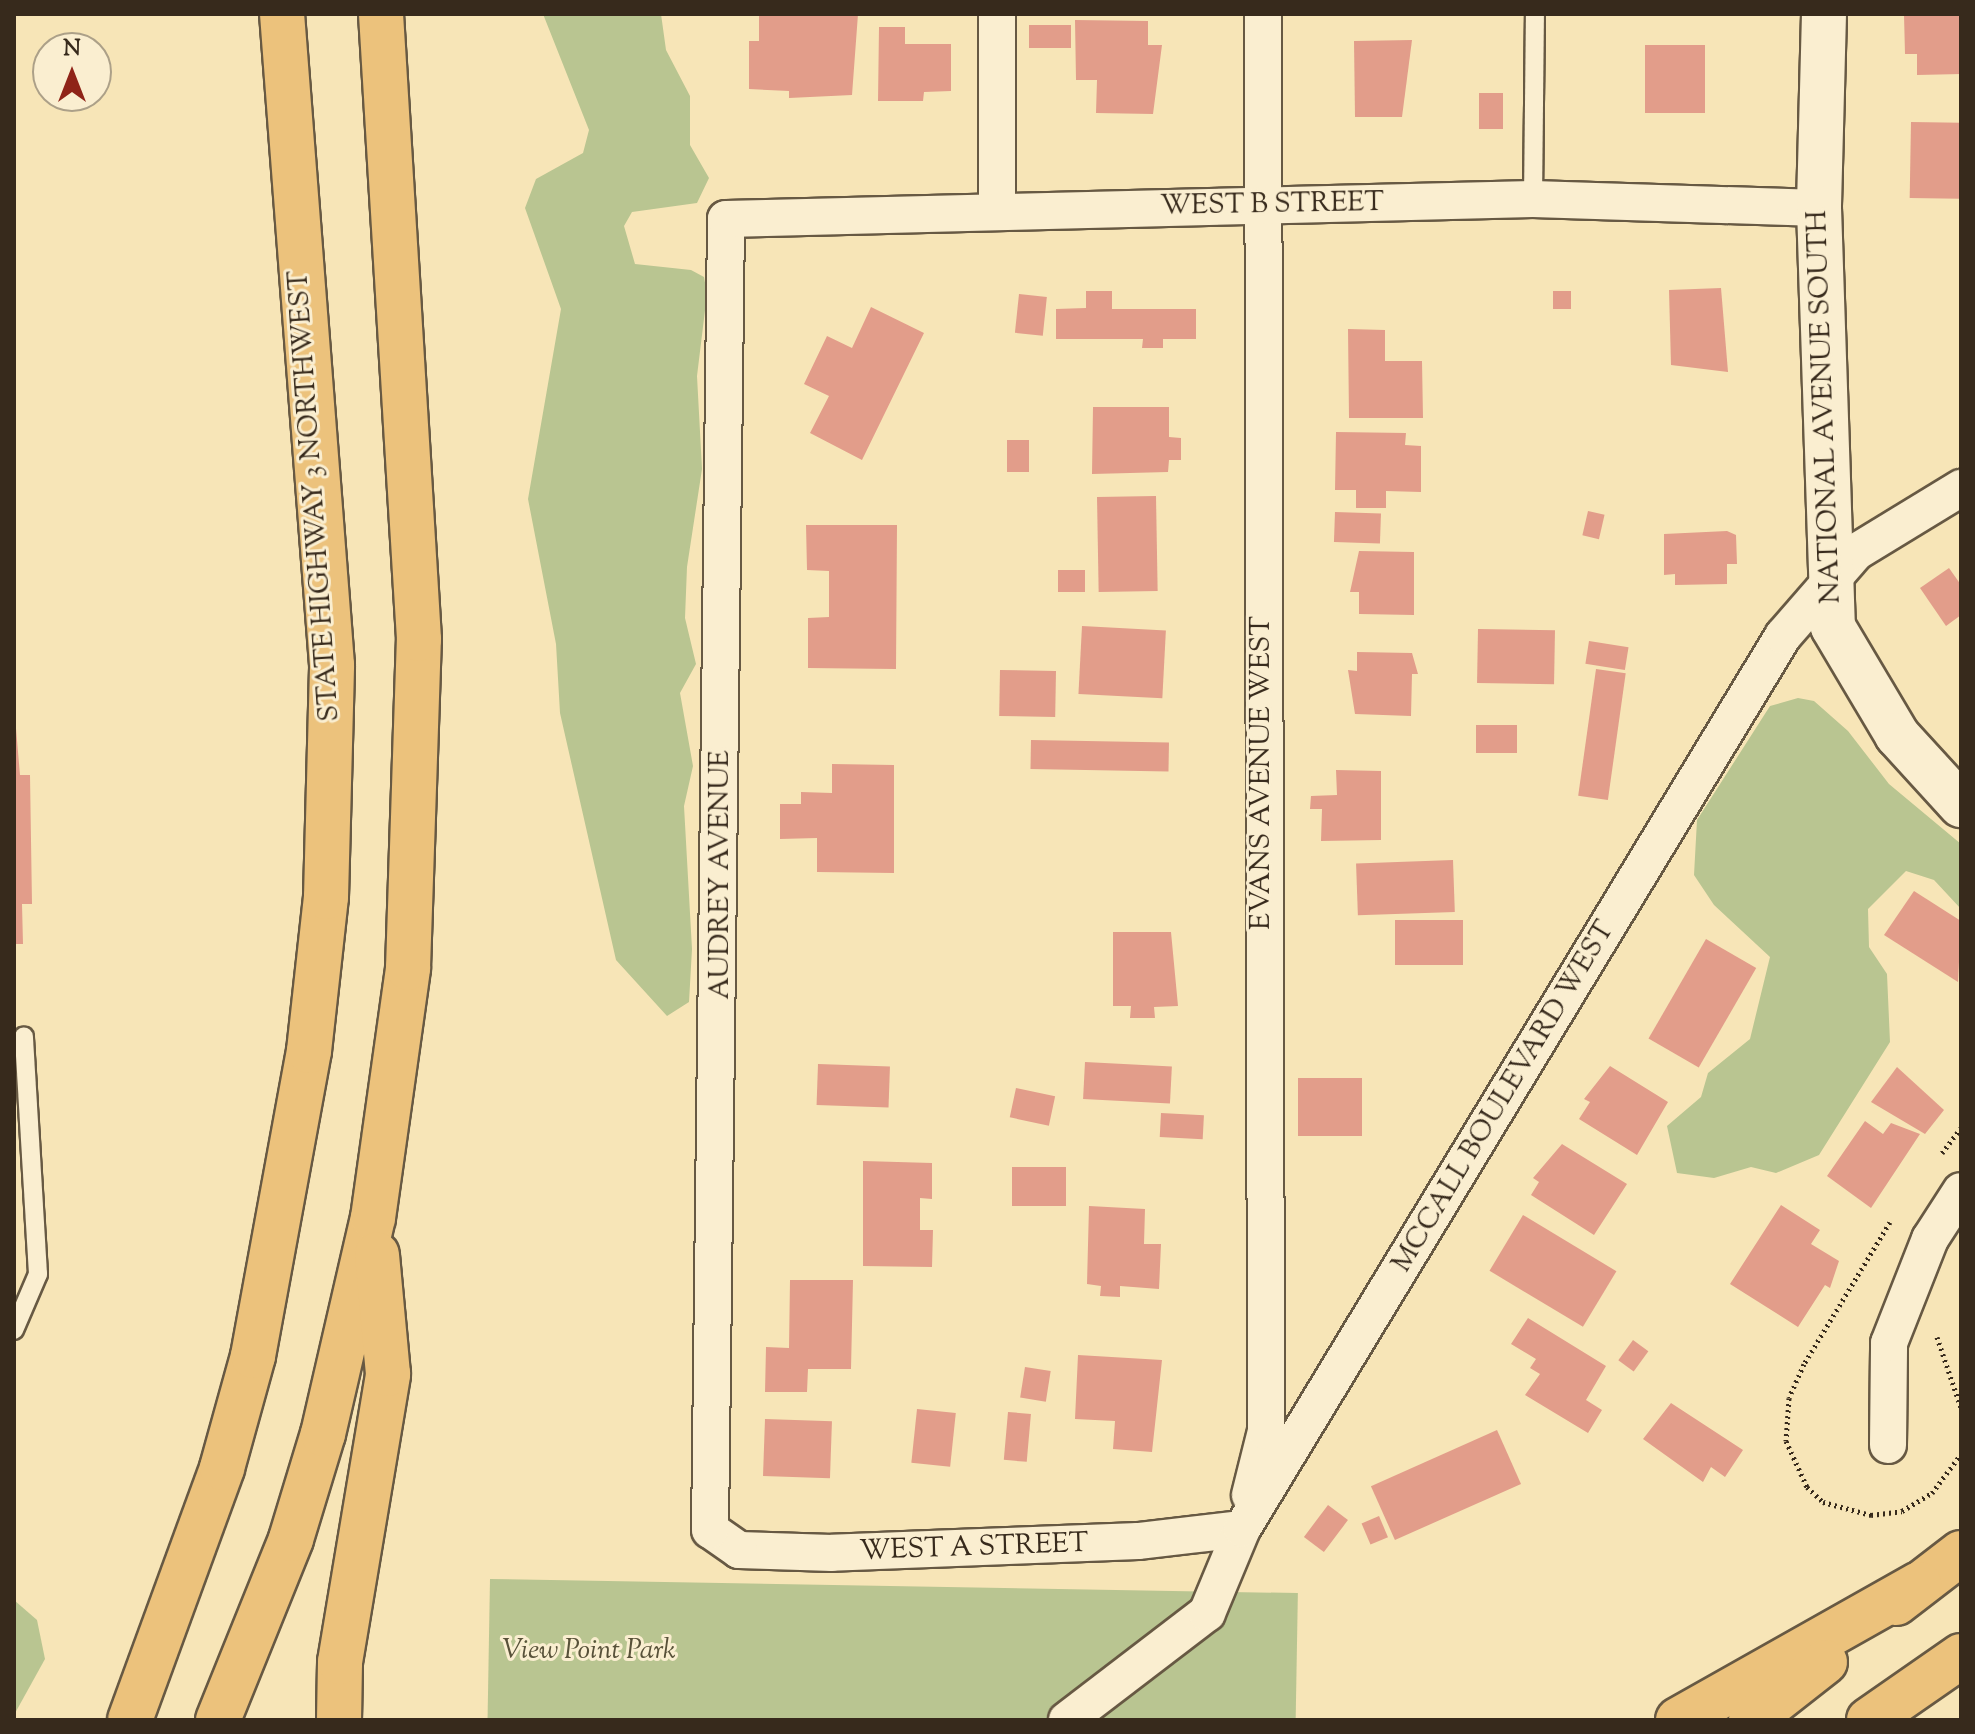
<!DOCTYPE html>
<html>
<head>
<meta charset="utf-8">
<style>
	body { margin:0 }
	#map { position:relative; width:1975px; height:1734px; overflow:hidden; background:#f7e5b7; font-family:"Sorts Mill Goudy",serif }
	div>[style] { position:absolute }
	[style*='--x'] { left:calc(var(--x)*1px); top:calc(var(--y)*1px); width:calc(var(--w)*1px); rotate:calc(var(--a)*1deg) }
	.green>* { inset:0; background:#b9c591; transform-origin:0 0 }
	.building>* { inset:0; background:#e29d8a; transform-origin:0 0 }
	.path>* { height:5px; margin-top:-2.5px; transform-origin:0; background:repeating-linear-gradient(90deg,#372a1c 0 2px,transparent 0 6px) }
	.roads { filter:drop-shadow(2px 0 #675943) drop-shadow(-2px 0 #675943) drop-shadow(0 2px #675943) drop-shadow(0 -2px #675943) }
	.lane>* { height:18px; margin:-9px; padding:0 9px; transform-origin:9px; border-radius:9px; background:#faeed0 }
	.street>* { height:36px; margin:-18px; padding:0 18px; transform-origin:18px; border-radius:18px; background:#faeed0 }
	.secondary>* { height:44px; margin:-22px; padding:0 22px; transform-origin:22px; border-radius:22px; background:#faeed0 }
	.highway>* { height:44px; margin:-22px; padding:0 22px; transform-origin:22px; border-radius:22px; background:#ecc27c }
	span { translate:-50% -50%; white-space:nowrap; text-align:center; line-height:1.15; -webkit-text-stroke:6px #faeed0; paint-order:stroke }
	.street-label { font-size:28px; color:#372a1c }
	.park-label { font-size:28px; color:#585139; font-style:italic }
	.frame { position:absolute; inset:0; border:16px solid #372a1c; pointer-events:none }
	.north { position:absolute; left:32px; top:32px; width:80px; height:80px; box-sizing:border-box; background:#faeed0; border:2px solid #aca088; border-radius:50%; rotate:0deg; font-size:22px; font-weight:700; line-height:32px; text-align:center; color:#372a1c }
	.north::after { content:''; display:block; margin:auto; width:28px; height:36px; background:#8f2418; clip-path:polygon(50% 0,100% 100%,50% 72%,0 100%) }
</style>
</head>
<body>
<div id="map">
	<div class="green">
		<i style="clip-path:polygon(543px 14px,661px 14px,666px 50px,690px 96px,690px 145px,709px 178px,697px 203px,632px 212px,624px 226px,635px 264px,691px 270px,704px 277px,707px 294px,697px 376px,702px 469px,687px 567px,685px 618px,696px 664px,680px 693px,693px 766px,684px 806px,692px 949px,689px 1002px,667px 1016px,616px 960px,560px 713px,556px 644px,528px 499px,561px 309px,525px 208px,536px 179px,583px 153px,589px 130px)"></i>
		<i style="clip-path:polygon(1798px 698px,1814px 701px,1848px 731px,1889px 784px,1961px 844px,1961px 909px,1934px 880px,1906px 871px,1868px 909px,1869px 947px,1887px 974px,1890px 1042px,1819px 1155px,1776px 1173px,1751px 1167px,1714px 1178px,1677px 1173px,1667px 1126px,1701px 1097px,1708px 1073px,1750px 1039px,1770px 957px,1714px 905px,1694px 875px,1697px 820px,1770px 706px)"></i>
		<i style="left:490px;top:1579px;width:808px;height:142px;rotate:1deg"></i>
		<i style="clip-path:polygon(14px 1600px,37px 1620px,45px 1659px,14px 1715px)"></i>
	</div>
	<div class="building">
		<i style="clip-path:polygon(759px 14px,858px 14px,852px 95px,789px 98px,789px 91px,749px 89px,749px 41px,759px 41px)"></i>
		<i style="clip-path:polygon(1924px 14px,1961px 14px,1961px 74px,1917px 75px,1917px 54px,1905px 54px,1904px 15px)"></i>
		<i style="clip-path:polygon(1075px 20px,1148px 21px,1148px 45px,1162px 45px,1153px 114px,1096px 113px,1097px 80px,1076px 80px)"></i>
		<i style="left:1029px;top:25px;width:42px;height:23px"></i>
		<i style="clip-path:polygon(879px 27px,905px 27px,905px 44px,951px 44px,951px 91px,924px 92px,923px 101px,878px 101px)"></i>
		<i style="clip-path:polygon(1412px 40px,1402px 117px,1355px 117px,1354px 41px)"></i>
		<i style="left:1645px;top:45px;width:60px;height:68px"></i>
		<i style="left:1479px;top:93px;width:24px;height:36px"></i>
		<i style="left:1911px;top:122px;width:50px;height:76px;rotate:1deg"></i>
		<i style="clip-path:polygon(1721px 288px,1728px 372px,1671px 365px,1669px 290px)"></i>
		<i style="clip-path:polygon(1086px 291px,1112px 291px,1112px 309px,1196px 309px,1196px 339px,1163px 339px,1163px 348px,1142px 348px,1143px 339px,1056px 339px,1056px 309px,1086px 308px)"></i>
		<i style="left:1553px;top:291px;width:18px;height:18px"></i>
		<i style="left:1019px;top:294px;width:28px;height:39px;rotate:6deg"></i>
		<i style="clip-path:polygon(871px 307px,924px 333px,862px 460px,810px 433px,829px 396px,804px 384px,827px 336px,852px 348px)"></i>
		<i style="clip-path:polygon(1348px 329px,1385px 330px,1385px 361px,1422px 361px,1423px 418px,1349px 418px)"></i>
		<i style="clip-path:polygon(1093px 407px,1169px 407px,1169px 437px,1181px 438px,1181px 460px,1169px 460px,1168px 472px,1092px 474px)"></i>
		<i style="clip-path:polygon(1336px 432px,1406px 433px,1405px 445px,1421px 446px,1421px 492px,1386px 491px,1386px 508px,1356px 508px,1356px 490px,1335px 490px)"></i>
		<i style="left:1007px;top:440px;width:22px;height:32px"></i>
		<i style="left:1156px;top:496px;width:95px;height:59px;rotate:89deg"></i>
		<i style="left:1588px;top:511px;width:17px;height:25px;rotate:13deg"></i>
		<i style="left:1335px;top:512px;width:46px;height:30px;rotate:2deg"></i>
		<i style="clip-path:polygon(806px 525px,897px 525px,896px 669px,808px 668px,808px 618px,829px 617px,829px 571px,807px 570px)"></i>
		<i style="clip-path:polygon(1727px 531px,1736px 535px,1737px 564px,1727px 564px,1727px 584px,1675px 585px,1675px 574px,1664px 575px,1664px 534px)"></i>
		<i style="clip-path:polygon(1359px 551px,1414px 552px,1414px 615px,1359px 614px,1359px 592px,1350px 592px)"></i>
		<i style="clip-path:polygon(1949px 568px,1961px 585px,1961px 615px,1946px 626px,1920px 588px)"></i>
		<i style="left:1058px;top:570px;width:27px;height:22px"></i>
		<i style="left:1082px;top:626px;width:84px;height:68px;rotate:3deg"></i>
		<i style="left:1478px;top:629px;width:77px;height:54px;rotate:1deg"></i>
		<i style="left:1589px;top:641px;width:40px;height:23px;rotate:9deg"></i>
		<i style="clip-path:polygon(1357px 652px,1412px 653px,1418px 674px,1412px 674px,1411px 716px,1355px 714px,1348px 670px,1357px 671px)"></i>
		<i style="left:1596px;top:669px;width:30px;height:128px;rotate:8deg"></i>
		<i style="left:1000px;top:670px;width:56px;height:46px;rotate:1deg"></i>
		<i style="clip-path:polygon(14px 705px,20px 775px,30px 775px,32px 904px,22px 904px,23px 944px,14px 944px)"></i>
		<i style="left:1476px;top:725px;width:41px;height:28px"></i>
		<i style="left:1031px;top:740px;width:138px;height:29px;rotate:1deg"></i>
		<i style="clip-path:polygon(832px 764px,894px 765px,894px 873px,817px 872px,817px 838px,780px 839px,780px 804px,801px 804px,801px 792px,832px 793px)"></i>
		<i style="clip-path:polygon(1336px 770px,1381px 771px,1381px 840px,1321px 841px,1322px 809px,1310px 809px,1311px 796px,1337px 795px)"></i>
		<i style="left:1453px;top:860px;width:52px;height:97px;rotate:88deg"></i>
		<i style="clip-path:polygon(1914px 891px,1961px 921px,1958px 982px,1884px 935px)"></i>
		<i style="left:1395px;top:920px;width:68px;height:45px"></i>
		<i style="clip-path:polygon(1113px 932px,1171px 932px,1178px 1006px,1154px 1007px,1155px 1018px,1130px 1018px,1131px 1006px,1113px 1006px)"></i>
		<i style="left:1706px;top:939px;width:58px;height:115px;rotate:30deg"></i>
		<i style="left:1085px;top:1062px;width:87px;height:37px;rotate:3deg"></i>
		<i style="left:818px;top:1064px;width:72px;height:41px;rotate:2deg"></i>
		<i style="clip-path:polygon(1610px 1066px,1668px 1102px,1637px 1155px,1579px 1119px,1590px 1102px,1584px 1099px)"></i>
		<i style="clip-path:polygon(1897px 1067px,1944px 1110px,1925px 1134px,1871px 1102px)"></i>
		<i style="left:1298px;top:1078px;width:64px;height:58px"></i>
		<i style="left:1016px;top:1088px;width:40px;height:30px;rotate:12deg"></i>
		<i style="left:1161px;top:1113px;width:43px;height:24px;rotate:3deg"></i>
		<i style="clip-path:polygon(1865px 1121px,1883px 1134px,1891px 1123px,1920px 1134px,1871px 1208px,1827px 1176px)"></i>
		<i style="clip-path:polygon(1562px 1144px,1627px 1184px,1594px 1235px,1531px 1195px,1539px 1182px,1533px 1178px)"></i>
		<i style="clip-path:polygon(863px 1161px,932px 1163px,932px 1199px,920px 1198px,920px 1230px,933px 1230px,932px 1267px,863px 1266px)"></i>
		<i style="left:1012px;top:1167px;width:54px;height:39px"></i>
		<i style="clip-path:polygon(1781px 1205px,1820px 1230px,1811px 1244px,1839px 1261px,1830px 1288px,1825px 1285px,1798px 1327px,1730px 1284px)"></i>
		<i style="clip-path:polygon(1089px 1206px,1145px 1209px,1144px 1244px,1161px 1244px,1159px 1289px,1120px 1286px,1120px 1297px,1100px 1296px,1101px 1286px,1087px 1284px)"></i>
		<i style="left:1523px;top:1215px;width:109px;height:65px;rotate:31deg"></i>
		<i style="clip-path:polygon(790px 1280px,853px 1280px,851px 1369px,808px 1369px,807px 1392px,765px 1392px,766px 1347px,789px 1348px)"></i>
		<i style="clip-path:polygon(1528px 1318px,1606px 1366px,1586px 1400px,1602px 1410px,1588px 1433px,1525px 1395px,1540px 1374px,1530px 1368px,1536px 1359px,1511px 1344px)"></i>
		<i style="left:1633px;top:1340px;width:19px;height:25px;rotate:36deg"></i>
		<i style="clip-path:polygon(1078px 1355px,1162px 1360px,1152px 1452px,1113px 1449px,1115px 1421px,1075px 1419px)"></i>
		<i style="left:1025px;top:1367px;width:26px;height:31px;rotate:9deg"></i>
		<i style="clip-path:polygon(1671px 1403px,1743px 1450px,1725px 1477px,1711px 1467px,1703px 1482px,1643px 1439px)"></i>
		<i style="left:917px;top:1409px;width:39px;height:54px;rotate:6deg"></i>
		<i style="left:1008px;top:1412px;width:23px;height:48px;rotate:5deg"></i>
		<i style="left:765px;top:1419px;width:67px;height:57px;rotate:2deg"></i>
		<i style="left:1497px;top:1430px;width:59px;height:138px;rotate:66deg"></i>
		<i style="left:1328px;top:1505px;width:25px;height:40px;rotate:37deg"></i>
		<i style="left:1379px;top:1516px;width:23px;height:19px;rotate:67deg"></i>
	</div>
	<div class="path">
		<i style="--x:1942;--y:1153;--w:31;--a:-53"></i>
		<i style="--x:1890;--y:1222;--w:166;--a:121.2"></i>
		<i style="--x:1804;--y:1364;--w:37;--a:114"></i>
		<i style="--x:1789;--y:1398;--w:43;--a:94"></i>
		<i style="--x:1786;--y:1441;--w:51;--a:65.5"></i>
		<i style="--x:1807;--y:1487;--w:22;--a:43"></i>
		<i style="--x:1823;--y:1502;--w:50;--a:15.2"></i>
		<i style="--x:1871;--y:1515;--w:31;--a:-7"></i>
		<i style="--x:1902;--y:1511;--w:35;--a:-31"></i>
		<i style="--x:1932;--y:1493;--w:49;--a:-53.4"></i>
		<i style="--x:1937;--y:1337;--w:75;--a:71.3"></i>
	</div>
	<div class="roads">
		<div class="lane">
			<i style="--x:1533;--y:199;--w:185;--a:-89.4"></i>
			<i style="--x:14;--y:1330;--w:61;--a:-66.8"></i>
			<i style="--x:38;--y:1274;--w:238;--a:-93.4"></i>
		</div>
		<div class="street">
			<i style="--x:997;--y:211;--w:197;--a:-90"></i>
			<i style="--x:1888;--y:1445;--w:102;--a:-89.4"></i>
			<i style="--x:1889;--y:1343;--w:112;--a:-68.5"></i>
			<i style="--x:1930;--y:1239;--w:57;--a:-57.1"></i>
			<i style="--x:1250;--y:1495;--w:66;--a:-76"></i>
			<i style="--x:1266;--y:1431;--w:1417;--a:-90.12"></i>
			<i style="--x:1242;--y:1529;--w:105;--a:173.4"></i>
			<i style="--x:1138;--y:1541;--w:306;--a:177.8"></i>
			<i style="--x:832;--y:1553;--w:93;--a:-178.2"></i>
			<i style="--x:739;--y:1550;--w:35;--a:-145"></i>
			<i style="--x:710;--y:1530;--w:1311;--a:-89.3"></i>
			<i style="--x:726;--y:219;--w:807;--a:-1.42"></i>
			<i style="--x:1533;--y:199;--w:286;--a:1.8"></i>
			<i style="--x:1067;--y:1720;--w:176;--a:-37.4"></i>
			<i style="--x:1207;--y:1613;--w:91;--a:-67.4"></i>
			<i style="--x:1242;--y:1529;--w:1044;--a:-58.79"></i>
			<i style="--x:1783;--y:636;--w:111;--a:-49"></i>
			<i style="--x:1856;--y:552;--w:123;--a:-31.4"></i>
		</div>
		<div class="secondary">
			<i style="--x:1824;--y:14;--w:194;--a:91.5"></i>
			<i style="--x:1819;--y:208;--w:419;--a:88.1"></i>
			<i style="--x:1833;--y:627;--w:126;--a:59.3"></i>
			<i style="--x:1897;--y:735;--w:95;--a:47.6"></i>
		</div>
		<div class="highway">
			<i style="--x:1896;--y:1603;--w:82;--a:-37.6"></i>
			<i style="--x:130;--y:1720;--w:268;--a:-69.9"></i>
			<i style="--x:222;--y:1468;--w:116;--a:-74.5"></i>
			<i style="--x:253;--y:1356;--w:310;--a:-79.6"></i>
			<i style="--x:309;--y:1051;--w:155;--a:-83.7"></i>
			<i style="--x:326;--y:897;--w:232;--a:-88.5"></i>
			<i style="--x:332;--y:665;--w:653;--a:-94.39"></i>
			<i style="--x:218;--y:1720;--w:195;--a:-68"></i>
			<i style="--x:291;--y:1539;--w:110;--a:-73.1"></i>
			<i style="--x:323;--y:1434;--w:222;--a:-77"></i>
			<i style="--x:373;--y:1218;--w:252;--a:-82"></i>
			<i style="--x:408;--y:968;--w:329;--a:-88.1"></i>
			<i style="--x:419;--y:639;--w:626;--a:-93.48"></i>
			<i style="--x:339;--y:1720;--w:58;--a:-89"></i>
			<i style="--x:340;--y:1662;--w:292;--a:-80.5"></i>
			<i style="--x:388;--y:1374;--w:120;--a:-95.3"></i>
			<i style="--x:1678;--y:1720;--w:277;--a:-29.4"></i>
			<i style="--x:1751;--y:1720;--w:94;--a:-38.1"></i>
			<i style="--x:1869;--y:1720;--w:112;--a:-34.8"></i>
		</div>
	</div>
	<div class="street-label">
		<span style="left:1272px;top:205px;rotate:-1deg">WEST B STREET</span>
		<span style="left:1825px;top:407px;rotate:-92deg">NATIONAL AVENUE SOUTH</span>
		<span style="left:315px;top:496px;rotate:-94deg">STATE HIGHWAY 3 NORTHWEST</span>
		<span style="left:1262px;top:773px;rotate:-90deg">EVANS AVENUE WEST</span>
		<span style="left:721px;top:875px;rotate:-90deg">AUDREY AVENUE</span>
		<span style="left:1504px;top:1097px;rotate:-59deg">MCCALL BOULEVARD WEST</span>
		<span style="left:974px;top:1548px;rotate:-2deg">WEST A STREET</span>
	</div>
	<div class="park-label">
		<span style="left:589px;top:1651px">View Point Park</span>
	</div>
	<div class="frame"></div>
	<div class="north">N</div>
</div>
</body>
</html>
